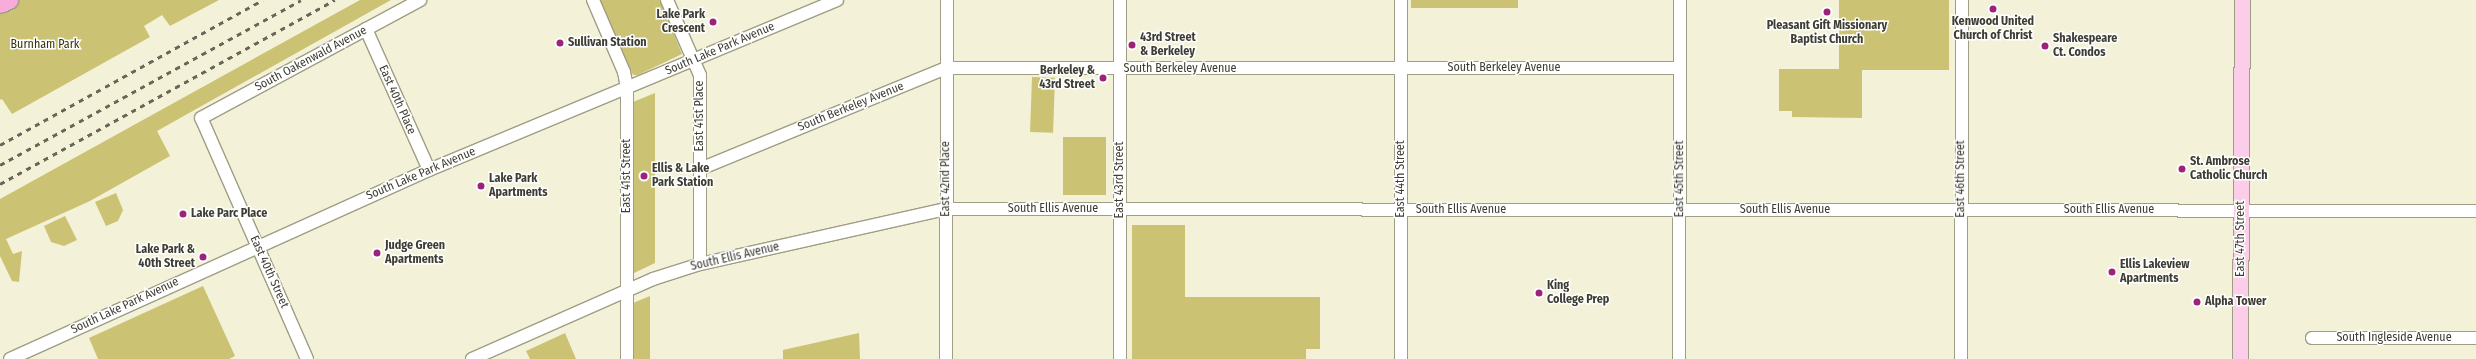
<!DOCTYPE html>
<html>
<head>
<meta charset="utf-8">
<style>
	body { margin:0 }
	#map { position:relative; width:2476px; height:359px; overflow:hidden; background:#f3f1d7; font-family:"Fira Sans Condensed",sans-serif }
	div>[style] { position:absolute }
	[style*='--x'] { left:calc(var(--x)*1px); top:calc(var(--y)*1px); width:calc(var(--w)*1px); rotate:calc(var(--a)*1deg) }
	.green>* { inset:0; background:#cbc373; transform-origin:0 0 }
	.roads { filter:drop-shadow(1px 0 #9f9d84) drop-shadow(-1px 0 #9f9d84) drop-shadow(0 1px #9f9d84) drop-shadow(0 -1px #9f9d84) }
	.minor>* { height:12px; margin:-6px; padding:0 6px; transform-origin:6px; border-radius:6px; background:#fff }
	.major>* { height:15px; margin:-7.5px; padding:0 7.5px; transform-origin:7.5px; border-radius:7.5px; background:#fbcde9 }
	.highway>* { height:17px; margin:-8.5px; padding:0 8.5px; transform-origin:8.5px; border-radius:8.5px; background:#f8acdb }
	.rail>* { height:3px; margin-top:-1.5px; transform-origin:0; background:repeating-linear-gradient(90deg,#686659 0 5px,transparent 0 10px) }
	.dots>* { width:11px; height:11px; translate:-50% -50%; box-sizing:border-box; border:2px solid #fff; border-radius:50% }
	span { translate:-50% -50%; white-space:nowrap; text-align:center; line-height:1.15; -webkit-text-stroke:3px #fff; paint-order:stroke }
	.poi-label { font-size:12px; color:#3e3d33; font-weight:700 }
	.right { translate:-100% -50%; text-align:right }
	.left { translate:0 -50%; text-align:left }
	.park-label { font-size:12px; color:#373309 }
	.street-label { font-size:12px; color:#3e3d33 }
</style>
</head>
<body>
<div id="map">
	<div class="green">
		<i style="clip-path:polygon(16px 0,219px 0,170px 26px,162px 15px,144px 26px,150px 37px,12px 114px,2px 99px,0 100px,0 8px)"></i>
		<i style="clip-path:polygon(360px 0,391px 0,157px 131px,170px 156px,90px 201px,6px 239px,13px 254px,22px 251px,19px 282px,12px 281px,0 256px,0 199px)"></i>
		<i style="clip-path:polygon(599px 0,660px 0,682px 54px,638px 75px,633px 75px)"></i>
		<i style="left:1411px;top:0;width:107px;height:8px"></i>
		<i style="clip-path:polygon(1839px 0,1949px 0,1949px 70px,1862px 70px,1862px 118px,1792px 117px,1792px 111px,1779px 111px,1779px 69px,1839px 69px)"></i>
		<i style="left:1032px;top:77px;width:23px;height:55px;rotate:2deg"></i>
		<i style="clip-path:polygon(655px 93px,655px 263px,632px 274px,633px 102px)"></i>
		<i style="left:1063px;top:137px;width:43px;height:58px"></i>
		<i style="clip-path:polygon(116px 193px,123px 210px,118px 221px,106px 226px,95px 202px)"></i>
		<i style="clip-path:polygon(65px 216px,77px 240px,64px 246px,51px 242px,44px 226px)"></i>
		<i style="clip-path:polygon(1132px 225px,1185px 225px,1185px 297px,1320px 297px,1320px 349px,1306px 349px,1306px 359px,1132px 359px)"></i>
		<i style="clip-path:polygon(203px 286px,235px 356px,229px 359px,98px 359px,89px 338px)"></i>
		<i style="clip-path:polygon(650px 296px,650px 359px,632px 359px,633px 303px)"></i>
		<i style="clip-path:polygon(565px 333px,576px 359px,530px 359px,526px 351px)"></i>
		<i style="clip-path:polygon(859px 333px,860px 359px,783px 359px,783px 350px)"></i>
	</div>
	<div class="roads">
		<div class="minor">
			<i style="--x:593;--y:0;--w:78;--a:66.7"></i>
			<i style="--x:624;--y:72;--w:16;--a:79"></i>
			<i style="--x:627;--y:88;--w:271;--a:90"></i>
			<i style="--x:667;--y:0;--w:82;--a:66.3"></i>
			<i style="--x:700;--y:75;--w:189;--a:90"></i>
			<i style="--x:1120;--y:0;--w:359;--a:90"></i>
			<i style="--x:1401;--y:0;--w:359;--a:90"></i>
			<i style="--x:366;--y:29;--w:154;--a:65.9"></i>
			<i style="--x:700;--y:169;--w:266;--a:-22.3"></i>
			<i style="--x:946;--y:68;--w:734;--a:0"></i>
			<i style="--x:2312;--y:338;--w:164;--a:0"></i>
			<i style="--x:10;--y:359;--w:460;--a:-24.3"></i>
			<i style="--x:429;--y:170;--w:442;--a:-22.6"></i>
			<i style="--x:307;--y:359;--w:263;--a:-113.7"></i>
			<i style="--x:201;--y:118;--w:249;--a:-28.3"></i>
			<i style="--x:472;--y:359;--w:198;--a:-23.8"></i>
			<i style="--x:653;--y:279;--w:49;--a:-17.7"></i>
			<i style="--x:700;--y:264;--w:252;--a:-12.6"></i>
			<i style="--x:946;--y:209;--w:1530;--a:0.07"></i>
			<i style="--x:946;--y:359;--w:359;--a:-89.8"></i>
			<i style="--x:1679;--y:359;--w:359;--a:-89.8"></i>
			<i style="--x:1961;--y:359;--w:359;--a:-89.8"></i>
		</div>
		<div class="major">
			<i style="--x:2240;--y:359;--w:359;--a:-89.7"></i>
		</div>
		<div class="highway">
			<i style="--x:0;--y:4;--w:10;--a:-24"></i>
		</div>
	</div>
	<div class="rail">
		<i style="--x:0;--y:145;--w:300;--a:-28.9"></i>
		<i style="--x:0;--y:165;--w:343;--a:-28.7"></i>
		<i style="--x:0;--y:184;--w:382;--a:-28.8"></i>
	</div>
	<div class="dots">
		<i style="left:1993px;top:9px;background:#9d237a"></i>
		<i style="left:1827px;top:12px;background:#9d237a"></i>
		<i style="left:713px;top:22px;background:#9d237a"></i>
		<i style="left:560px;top:43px;background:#9d237a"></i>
		<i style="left:1132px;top:45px;background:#9d237a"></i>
		<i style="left:2045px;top:46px;background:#9d237a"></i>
		<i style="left:1103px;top:78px;background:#9d237a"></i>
		<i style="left:2182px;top:169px;background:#9d237a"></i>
		<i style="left:644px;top:176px;background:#9d237a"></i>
		<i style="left:481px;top:186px;background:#9d237a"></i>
		<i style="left:183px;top:214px;background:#9d237a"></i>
		<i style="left:377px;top:253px;background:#9d237a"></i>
		<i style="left:203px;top:257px;background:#9d237a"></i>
		<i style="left:2112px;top:272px;background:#9d237a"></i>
		<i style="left:1539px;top:293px;background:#9d237a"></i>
		<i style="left:2197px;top:302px;background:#9d237a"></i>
	</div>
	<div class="poi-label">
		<span class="right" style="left:705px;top:22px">Lake Park<br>Crescent</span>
		<span style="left:1993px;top:29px">Kenwood United<br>Church of Christ</span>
		<span style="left:1827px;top:33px">Pleasant Gift Missionary<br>Baptist Church</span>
		<span class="left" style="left:1140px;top:45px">43rd Street<br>&amp; Berkeley</span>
		<span class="left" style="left:2053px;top:46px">Shakespeare<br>Ct. Condos</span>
		<span class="left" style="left:568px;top:43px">Sullivan Station</span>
		<span class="right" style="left:1095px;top:78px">Berkeley &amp;<br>43rd Street</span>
		<span class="left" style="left:2190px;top:169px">St. Ambrose<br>Catholic Church</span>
		<span class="left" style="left:652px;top:176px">Ellis &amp; Lake<br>Park Station</span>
		<span class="left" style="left:489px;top:186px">Lake Park<br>Apartments</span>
		<span class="left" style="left:191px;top:214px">Lake Parc Place</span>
		<span class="left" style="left:385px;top:253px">Judge Green<br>Apartments</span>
		<span class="right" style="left:195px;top:257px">Lake Park &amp;<br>40th Street</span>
		<span class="left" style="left:2120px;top:272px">Ellis Lakeview<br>Apartments</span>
		<span class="left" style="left:1547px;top:293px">King<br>College Prep</span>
		<span class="left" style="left:2205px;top:302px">Alpha Tower</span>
	</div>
	<div class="park-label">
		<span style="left:45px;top:45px">Burnham Park</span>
	</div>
	<div class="street-label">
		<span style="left:720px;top:49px;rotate:-23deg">South Lake Park Avenue</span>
		<span style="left:311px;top:59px;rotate:-28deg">South Oakenwald Avenue</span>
		<span style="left:1504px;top:68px">South Berkeley Avenue</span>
		<span style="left:1180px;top:69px">South Berkeley Avenue</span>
		<span style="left:397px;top:100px;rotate:66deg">East 40th Place</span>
		<span style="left:851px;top:107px;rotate:-22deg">South Berkeley Avenue</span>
		<span style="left:700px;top:116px;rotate:-90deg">East 41st Place</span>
		<span style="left:421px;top:174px;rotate:-23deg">South Lake Park Avenue</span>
		<span style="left:627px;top:176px;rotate:-90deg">East 41st Street</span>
		<span style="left:946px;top:179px;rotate:-90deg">East 42nd Place</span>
		<span style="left:1401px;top:179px;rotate:-90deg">East 44th Street</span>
		<span style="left:1680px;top:179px;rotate:-90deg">East 45th Street</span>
		<span style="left:1961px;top:179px;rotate:-90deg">East 46th Street</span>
		<span style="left:1120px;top:180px;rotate:-90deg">East 43rd Street</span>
		<span style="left:1053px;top:209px">South Ellis Avenue</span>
		<span style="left:1461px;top:210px">South Ellis Avenue</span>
		<span style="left:1785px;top:210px">South Ellis Avenue</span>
		<span style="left:2109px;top:210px">South Ellis Avenue</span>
		<span style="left:2241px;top:239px;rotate:-90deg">East 47th Street</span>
		<span style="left:735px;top:257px;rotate:-13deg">South Ellis Avenue</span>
		<span style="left:269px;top:272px;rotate:66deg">East 40th Street</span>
		<span style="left:125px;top:306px;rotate:-25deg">South Lake Park Avenue</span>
		<span style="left:2394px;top:338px">South Ingleside Avenue</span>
	</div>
</div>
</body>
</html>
